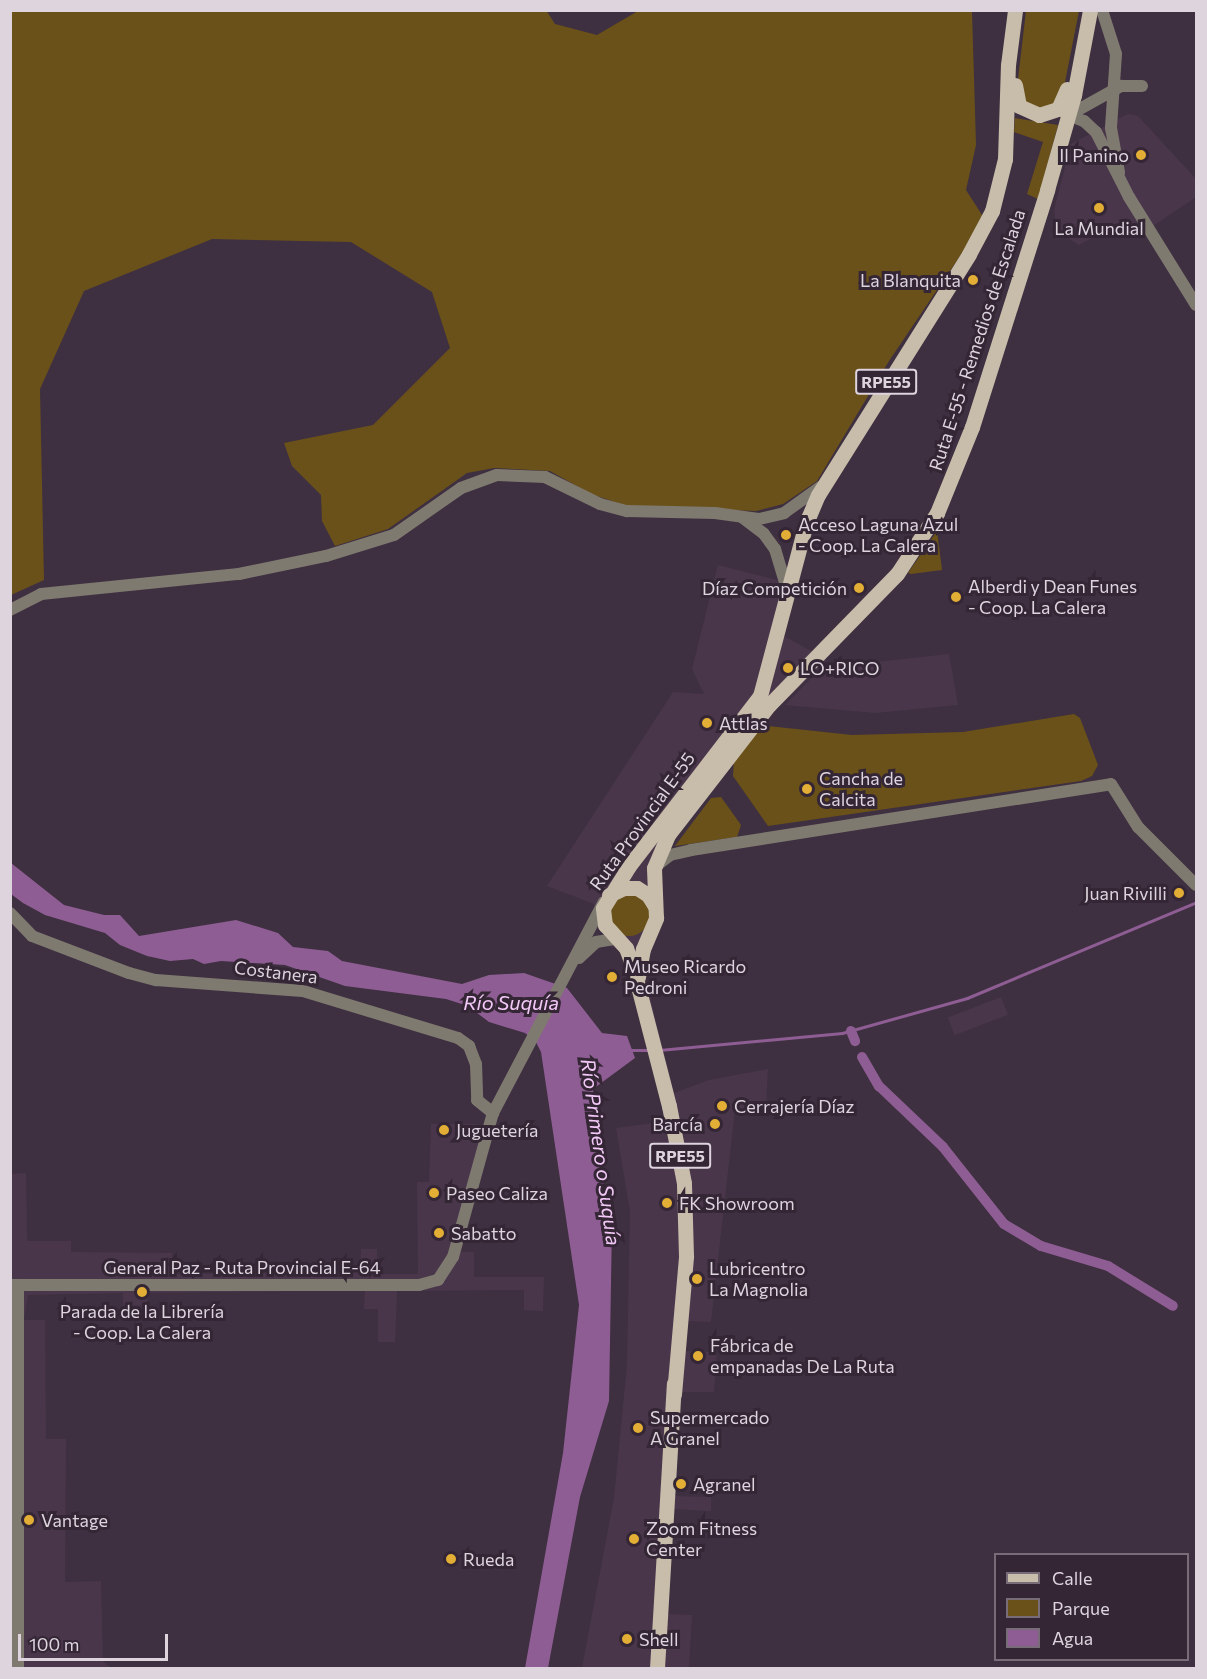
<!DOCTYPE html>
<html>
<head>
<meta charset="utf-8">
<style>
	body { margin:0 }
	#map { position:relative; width:1207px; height:1679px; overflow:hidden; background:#3e3040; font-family:Commissioner,sans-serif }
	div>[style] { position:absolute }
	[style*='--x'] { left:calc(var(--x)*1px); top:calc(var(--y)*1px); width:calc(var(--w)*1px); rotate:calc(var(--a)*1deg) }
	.built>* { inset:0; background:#49364b; transform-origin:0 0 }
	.green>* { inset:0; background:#6a5119 }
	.round { border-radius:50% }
	.water>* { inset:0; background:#8e5d93 }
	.stream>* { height:3px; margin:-1.5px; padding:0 1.5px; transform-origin:1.5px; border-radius:1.5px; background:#8e5d93 }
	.canal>* { height:10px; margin:-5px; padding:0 5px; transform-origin:5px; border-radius:5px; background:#8e5d93 }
	.tertiary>* { height:12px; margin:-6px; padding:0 6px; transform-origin:6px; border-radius:6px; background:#7f7a70 }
	.primary>* { height:15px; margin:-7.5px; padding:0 7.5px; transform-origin:7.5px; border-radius:7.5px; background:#c7bdaa }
	.dots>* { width:16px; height:16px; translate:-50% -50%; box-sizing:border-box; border:3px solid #342635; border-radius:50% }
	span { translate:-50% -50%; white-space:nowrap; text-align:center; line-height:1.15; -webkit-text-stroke:6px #342635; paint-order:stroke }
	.shield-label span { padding:2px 4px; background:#342635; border:2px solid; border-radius:4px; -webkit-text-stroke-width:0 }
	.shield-label { font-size:16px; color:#ddd4de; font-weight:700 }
	.poi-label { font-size:18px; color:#ddd4de }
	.right { translate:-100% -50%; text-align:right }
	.left { translate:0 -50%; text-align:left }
	.street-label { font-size:18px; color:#ddd4de }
	.water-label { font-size:20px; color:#f3c9f8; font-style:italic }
	.frame { position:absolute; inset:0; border:12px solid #ddd4de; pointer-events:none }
	.legend { position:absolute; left:994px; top:1553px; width:195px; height:108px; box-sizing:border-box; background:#342635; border:2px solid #786c79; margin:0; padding:8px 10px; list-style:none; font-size:18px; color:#ddd4de }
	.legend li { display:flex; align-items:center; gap:12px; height:30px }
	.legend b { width:30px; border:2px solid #786c79 }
	.scale { position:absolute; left:18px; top:1634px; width:150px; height:27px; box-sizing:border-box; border:3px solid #ddd4de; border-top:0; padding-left:8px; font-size:18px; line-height:21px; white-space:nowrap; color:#ddd4de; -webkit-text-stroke:4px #342635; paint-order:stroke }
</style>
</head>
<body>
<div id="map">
	<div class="built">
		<i style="clip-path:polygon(1128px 114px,1138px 116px,1196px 179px,1196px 197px,1135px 238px,1123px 221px,1079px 245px,1057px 231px,1054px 210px,1071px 144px)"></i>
		<i style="clip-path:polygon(718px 565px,797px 585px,784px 636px,827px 660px,761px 724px,686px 818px,661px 863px,663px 920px,651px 938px,644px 973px,674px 1093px,709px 1080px,768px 1069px,766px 1107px,735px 1109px,711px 1322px,688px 1321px,685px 1351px,717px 1352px,714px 1392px,682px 1392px,675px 1496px,711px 1497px,711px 1511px,674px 1509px,667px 1614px,692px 1615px,689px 1668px,582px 1668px,614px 1498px,627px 1365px,630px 1211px,616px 1128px,670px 1121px,626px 958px,616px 948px,606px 945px,594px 904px,547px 886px,673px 692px,704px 694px,692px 669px)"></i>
		<i style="clip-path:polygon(949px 654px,958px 705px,875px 713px,785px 705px,821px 668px)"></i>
		<i style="left:1001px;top:997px;width:19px;height:57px;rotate:69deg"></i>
		<i style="clip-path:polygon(431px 1124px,476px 1124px,490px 1129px,460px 1252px,474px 1252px,474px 1277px,544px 1277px,543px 1311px,524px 1310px,524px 1290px,397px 1291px,395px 1342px,378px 1342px,378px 1309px,364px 1309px,365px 1290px,147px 1293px,147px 1306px,123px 1305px,123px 1293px,28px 1295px,24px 1320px,45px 1320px,46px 1439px,66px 1439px,65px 1582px,101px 1581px,103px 1661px,111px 1668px,11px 1668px,10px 1174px,26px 1173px,27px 1241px,71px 1241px,71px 1252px,172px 1253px,173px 1274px,360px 1272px,361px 1249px,377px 1249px,377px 1274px,418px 1274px,417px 1182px,429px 1182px)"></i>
	</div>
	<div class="green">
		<i style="clip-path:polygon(546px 10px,555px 24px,597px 35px,638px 11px,972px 11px,976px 145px,966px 190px,982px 215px,966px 247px,889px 361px,817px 481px,783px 504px,756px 511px,627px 506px,591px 494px,550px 471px,494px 468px,467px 473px,388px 529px,335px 546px,322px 521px,321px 495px,292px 466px,284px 443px,373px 425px,450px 348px,432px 292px,351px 242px,212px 239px,84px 291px,40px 389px,44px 580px,11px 595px,11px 11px)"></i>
		<i style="clip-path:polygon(1026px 11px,1079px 11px,1063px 92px,1051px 108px,1027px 106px,1017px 88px)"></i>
		<i style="clip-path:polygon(1015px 118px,1058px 125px,1038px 199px,1027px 194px,1043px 142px,1014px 132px)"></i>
		<i style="clip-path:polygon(937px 531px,942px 570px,911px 574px,908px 573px)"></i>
		<i style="clip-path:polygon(1074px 714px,1080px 718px,1098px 765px,1092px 776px,1081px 781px,768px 826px,733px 776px,734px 759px,760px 728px,768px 726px,852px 735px,963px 732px)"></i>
		<i style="clip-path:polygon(721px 797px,741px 825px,737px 837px,675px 846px,711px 798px)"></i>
		<i class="round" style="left:608px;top:894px;width:42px;height:42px"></i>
	</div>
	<div class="water">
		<i style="clip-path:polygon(11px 863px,64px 905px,104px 915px,120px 915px,139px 936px,236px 920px,278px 933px,293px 947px,328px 951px,342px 961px,462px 984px,489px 975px,524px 973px,567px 988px,602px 1033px,627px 1036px,635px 1058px,593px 1089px,596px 1148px,612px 1224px,609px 1401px,580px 1497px,548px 1668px,525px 1668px,563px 1453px,579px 1305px,541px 1052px,536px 1042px,525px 1033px,489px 1022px,468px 1006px,446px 999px,345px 986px,285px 965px,221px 961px,204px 964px,193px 959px,170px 961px,147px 956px,120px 945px,105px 933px,45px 915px,23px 903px,11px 894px)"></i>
	</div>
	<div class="stream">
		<i style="--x:629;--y:1050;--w:21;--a:0"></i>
		<i style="--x:659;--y:1050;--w:184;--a:-5.3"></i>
		<i style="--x:842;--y:1033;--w:130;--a:-15.6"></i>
		<i style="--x:967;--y:998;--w:248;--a:-22.7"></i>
	</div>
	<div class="canal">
		<i style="--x:851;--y:1031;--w:11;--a:68"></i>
		<i style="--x:862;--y:1057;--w:34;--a:60"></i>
		<i style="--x:879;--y:1086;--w:88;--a:43.6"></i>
		<i style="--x:943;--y:1147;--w:98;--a:51.6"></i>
		<i style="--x:1004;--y:1224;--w:43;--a:30.7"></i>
		<i style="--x:1041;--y:1246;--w:70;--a:16.6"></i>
		<i style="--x:1108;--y:1266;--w:76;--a:31.6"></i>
	</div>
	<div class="tertiary">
		<i style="--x:1102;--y:10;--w:46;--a:72.3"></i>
		<i style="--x:1116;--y:54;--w:74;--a:93.9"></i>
		<i style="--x:1111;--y:128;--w:45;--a:79.7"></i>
		<i style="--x:1068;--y:115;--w:17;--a:21"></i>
		<i style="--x:1084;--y:121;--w:16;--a:43"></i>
		<i style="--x:1096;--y:132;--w:73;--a:63.1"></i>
		<i style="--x:1129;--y:197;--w:127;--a:58.2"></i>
		<i style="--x:1069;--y:115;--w:60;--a:-29.1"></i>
		<i style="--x:1121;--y:86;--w:21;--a:0"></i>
		<i style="--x:743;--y:518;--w:26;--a:37"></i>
		<i style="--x:764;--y:534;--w:19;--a:54"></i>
		<i style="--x:775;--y:549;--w:42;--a:73.3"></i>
		<i style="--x:10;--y:610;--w:35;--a:-27"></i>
		<i style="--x:41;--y:594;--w:199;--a:-5.8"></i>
		<i style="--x:239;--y:574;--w:89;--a:-11.7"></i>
		<i style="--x:326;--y:556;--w:71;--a:-17.2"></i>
		<i style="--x:394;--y:535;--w:82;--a:-35"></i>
		<i style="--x:461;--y:488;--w:38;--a:-20"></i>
		<i style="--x:497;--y:475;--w:48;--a:2.4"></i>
		<i style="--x:545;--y:477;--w:61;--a:26.1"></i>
		<i style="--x:600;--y:504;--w:28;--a:15"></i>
		<i style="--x:627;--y:511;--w:88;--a:1.3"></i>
		<i style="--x:715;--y:513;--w:44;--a:7.8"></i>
		<i style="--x:759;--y:519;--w:26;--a:-13"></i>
		<i style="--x:784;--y:513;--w:44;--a:-35.8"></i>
		<i style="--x:656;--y:866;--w:18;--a:-38"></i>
		<i style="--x:670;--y:855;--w:22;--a:-13"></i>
		<i style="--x:691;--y:850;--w:425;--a:-8.9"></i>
		<i style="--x:1111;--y:784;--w:51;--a:57.9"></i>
		<i style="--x:1138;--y:827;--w:82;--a:45"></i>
		<i style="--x:10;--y:913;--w:32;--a:46"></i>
		<i style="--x:32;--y:936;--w:104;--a:20.9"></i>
		<i style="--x:129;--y:973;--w:28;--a:15"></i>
		<i style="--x:156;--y:980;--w:147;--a:4.3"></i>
		<i style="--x:303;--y:991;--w:162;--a:16.9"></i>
		<i style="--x:458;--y:1038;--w:14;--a:36"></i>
		<i style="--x:469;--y:1046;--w:19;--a:69"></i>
		<i style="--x:476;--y:1064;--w:36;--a:88"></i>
		<i style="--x:477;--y:1100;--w:21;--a:39"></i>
		<i style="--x:579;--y:958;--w:23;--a:-43"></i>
		<i style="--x:596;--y:942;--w:20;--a:-9"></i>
		<i style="--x:10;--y:1285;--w:409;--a:0"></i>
		<i style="--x:419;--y:1285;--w:20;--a:-15"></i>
		<i style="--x:438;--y:1280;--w:27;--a:-57"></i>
		<i style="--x:453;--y:1257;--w:149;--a:-74.5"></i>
		<i style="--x:493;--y:1113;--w:238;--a:-62.3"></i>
		<i style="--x:18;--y:1285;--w:383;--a:90"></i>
	</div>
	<div class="primary">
		<i style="--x:1015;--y:85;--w:21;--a:79"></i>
		<i style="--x:1019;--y:106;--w:22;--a:24"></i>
		<i style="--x:1039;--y:115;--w:20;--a:-18"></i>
		<i style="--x:1058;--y:109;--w:22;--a:-66"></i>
		<i style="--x:609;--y:895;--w:17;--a:-25"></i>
		<i style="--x:624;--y:888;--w:13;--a:0"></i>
		<i style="--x:637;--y:888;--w:13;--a:32"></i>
		<i style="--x:648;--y:895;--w:13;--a:58"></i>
		<i style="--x:638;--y:977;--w:28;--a:-80"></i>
		<i style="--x:643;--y:949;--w:34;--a:-67"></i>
		<i style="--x:656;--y:918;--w:50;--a:-92.3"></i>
		<i style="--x:654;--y:868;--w:36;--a:-67"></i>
		<i style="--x:668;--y:835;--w:165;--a:-52.2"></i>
		<i style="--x:769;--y:705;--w:183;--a:-45.7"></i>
		<i style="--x:897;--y:574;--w:73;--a:-56.7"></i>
		<i style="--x:937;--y:513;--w:93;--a:-67.9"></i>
		<i style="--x:972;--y:427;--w:249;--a:-72.4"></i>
		<i style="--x:1047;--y:190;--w:99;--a:-74.1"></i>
		<i style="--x:1074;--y:95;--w:86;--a:-79.3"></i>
		<i style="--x:674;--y:1394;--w:139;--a:-85"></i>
		<i style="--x:686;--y:1256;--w:73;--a:-91.6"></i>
		<i style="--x:684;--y:1183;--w:78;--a:-101"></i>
		<i style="--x:669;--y:1106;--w:144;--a:-104.5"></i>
		<i style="--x:633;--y:967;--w:20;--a:-110"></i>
		<i style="--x:626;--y:948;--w:31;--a:-132"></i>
		<i style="--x:605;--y:925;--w:17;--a:-97"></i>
		<i style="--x:603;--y:908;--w:49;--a:-58.2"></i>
		<i style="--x:629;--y:866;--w:215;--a:-52.4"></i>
		<i style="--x:760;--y:696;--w:179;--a:-75.1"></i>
		<i style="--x:806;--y:523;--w:30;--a:-67"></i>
		<i style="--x:818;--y:495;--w:284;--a:-57.9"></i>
		<i style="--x:969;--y:254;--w:49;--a:-61.9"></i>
		<i style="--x:992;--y:211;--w:54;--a:-76"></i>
		<i style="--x:1005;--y:159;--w:94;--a:-88.2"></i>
		<i style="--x:1008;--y:65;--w:55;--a:-82.7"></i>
		<i style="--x:657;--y:1668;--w:285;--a:-86.6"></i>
	</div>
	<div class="dots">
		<i style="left:1141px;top:155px;background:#e3ae35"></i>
		<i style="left:1099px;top:208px;background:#e3ae35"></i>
		<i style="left:973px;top:280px;background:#e3ae35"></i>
		<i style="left:786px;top:535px;background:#e3ae35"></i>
		<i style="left:859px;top:588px;background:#e3ae35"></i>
		<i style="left:956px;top:597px;background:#e3ae35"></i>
		<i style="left:788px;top:668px;background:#e3ae35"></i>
		<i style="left:707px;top:723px;background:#e3ae35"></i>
		<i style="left:807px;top:789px;background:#e3ae35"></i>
		<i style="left:1179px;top:893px;background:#e3ae35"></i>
		<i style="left:612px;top:977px;background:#e3ae35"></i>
		<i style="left:722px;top:1106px;background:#e3ae35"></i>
		<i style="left:715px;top:1124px;background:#e3ae35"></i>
		<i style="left:444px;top:1130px;background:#e3ae35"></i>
		<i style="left:434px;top:1193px;background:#e3ae35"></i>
		<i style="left:667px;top:1203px;background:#e3ae35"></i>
		<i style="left:439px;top:1233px;background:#e3ae35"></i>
		<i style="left:697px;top:1279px;background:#e3ae35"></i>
		<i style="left:142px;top:1292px;background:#e3ae35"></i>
		<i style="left:698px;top:1356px;background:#e3ae35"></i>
		<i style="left:638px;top:1428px;background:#e3ae35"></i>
		<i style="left:681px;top:1484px;background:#e3ae35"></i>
		<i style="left:29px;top:1520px;background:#e3ae35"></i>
		<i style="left:634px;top:1539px;background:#e3ae35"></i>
		<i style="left:451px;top:1559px;background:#e3ae35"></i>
		<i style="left:627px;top:1639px;background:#e3ae35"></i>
	</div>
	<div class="shield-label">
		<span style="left:886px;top:382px">RPE55</span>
		<span style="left:680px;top:1156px">RPE55</span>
	</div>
	<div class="poi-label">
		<span class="right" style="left:1129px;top:155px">Il Panino</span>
		<span style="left:1099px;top:228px">La Mundial</span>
		<span class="right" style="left:961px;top:280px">La Blanquita</span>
		<span class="left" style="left:798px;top:535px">Acceso Laguna Azul<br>- Coop. La Calera</span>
		<span class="left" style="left:968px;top:597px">Alberdi y Dean Funes<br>- Coop. La Calera</span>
		<span class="right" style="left:847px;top:588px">Díaz Competición</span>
		<span class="left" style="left:800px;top:668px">LO+RICO</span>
		<span class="left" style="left:719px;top:723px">Attlas</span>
		<span class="left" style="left:819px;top:789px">Cancha de<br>Calcita</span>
		<span class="right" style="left:1167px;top:893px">Juan Rivilli</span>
		<span class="left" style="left:624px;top:977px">Museo Ricardo<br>Pedroni</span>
		<span class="left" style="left:734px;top:1106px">Cerrajería Díaz</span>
		<span class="right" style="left:703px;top:1124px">Barcía</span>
		<span class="left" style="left:456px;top:1130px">Juguetería</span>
		<span class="left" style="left:446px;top:1193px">Paseo Caliza</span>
		<span class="left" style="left:679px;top:1203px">FK Showroom</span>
		<span class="left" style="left:451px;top:1233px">Sabatto</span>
		<span class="left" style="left:709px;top:1279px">Lubricentro<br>La Magnolia</span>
		<span style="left:142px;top:1322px">Parada de la Librería<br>- Coop. La Calera</span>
		<span class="left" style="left:710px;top:1356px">Fábrica de<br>empanadas De La Ruta</span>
		<span class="left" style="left:650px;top:1428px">Supermercado<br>A Granel</span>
		<span class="left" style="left:693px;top:1484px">Agranel</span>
		<span class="left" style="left:41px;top:1520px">Vantage</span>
		<span class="left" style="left:646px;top:1539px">Zoom Fitness<br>Center</span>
		<span class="left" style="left:463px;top:1559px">Rueda</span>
		<span class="left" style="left:639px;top:1639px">Shell</span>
	</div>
	<div class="street-label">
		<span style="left:977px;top:340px;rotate:-72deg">Ruta E-55 - Remedios de Escalada</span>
		<span style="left:642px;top:821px;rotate:-54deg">Ruta Provincial E-55</span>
		<span style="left:276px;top:972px;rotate:7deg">Costanera</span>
		<span style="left:242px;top:1267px">General Paz - Ruta Provincial E-64</span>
	</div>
	<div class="water-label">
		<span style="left:511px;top:1002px">Río Suquía</span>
		<span style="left:601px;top:1152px;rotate:82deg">Río Primero o Suquía</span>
	</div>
	<div class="frame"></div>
	<ul class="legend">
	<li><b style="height:8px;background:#c7bdaa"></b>Calle</li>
	<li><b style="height:16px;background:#6a5119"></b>Parque</li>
	<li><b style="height:16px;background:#8e5d93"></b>Agua</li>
	</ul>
	<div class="scale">100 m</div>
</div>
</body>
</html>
